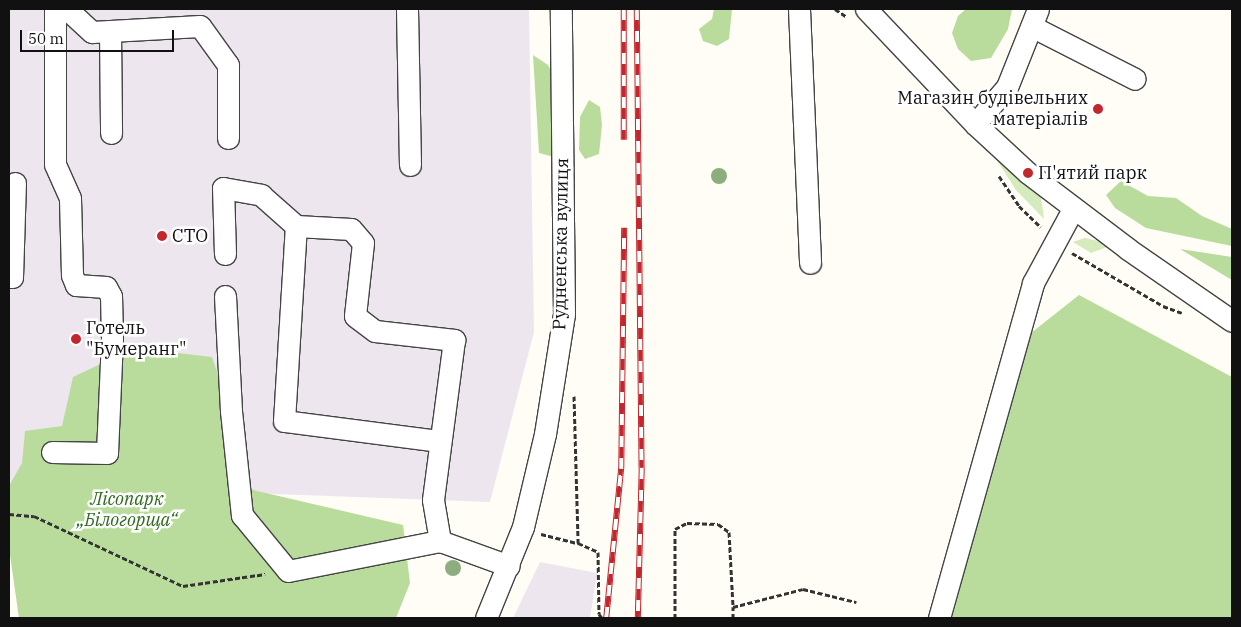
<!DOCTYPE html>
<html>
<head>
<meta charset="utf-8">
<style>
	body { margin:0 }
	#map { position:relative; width:1241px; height:627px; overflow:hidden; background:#fffdf5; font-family:"IBM Plex Serif",serif }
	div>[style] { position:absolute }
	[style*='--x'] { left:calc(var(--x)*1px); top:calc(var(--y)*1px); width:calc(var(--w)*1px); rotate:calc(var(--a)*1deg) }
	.industrial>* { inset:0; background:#eee6ef }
	.green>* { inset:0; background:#d5ebbd }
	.forest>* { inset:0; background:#b9dc9c }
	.path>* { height:3px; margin-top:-1.5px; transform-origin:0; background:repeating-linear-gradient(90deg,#333 0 5px,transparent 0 7.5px) }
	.roads { filter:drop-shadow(1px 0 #444) drop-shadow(-1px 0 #444) drop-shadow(0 1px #444) drop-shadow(0 -1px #444) }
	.minor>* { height:21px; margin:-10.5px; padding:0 10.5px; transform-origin:10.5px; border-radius:10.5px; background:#fff }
	.rail>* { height:5.5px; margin-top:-2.75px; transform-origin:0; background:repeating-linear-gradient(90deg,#fff 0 11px,#c4262e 0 22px); box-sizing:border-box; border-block:1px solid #c4262e }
	.trees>* { width:16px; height:16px; margin:-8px; border-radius:50%; background:#8dad7f }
	.dots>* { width:14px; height:14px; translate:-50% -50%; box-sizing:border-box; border:2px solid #fff; border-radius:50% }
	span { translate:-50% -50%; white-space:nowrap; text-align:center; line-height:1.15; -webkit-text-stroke:5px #fff; paint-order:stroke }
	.poi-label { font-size:18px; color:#111 }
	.right { translate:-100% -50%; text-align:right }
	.left { translate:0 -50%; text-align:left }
	.street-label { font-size:18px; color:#111 }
	.park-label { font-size:18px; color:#2f6b1f; font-style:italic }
	.frame { position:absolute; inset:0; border:10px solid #111; pointer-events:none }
	.scale { position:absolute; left:20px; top:30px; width:154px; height:22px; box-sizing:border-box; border:2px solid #111; border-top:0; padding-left:6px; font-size:15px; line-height:18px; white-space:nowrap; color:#111; -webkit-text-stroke:4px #fff; paint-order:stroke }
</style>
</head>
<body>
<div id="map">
	<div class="industrial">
		<i style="clip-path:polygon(9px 9px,529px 9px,534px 332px,490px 502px,9px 484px)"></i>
		<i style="clip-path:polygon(540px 562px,597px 573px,590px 618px,513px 618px)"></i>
	</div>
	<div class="green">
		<i style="clip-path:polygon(990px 149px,1041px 197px,1044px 219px,1016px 190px)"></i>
		<i style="clip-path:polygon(1085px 238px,1098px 241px,1107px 247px,1091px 253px,1073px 242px)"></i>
	</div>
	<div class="forest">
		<i style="clip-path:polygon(714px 9px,732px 9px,729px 39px,717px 46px,703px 41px,699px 29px,712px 19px)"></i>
		<i style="clip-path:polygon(966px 9px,1012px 9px,1008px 29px,991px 58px,971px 61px,958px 49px,952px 33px,958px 16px)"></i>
		<i style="clip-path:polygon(533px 55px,548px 65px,556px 80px,554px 157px,539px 153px)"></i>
		<i style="clip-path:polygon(589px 100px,600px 107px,602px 125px,599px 154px,585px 159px,579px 150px,580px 117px)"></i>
		<i style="clip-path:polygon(1121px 181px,1148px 196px,1176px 198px,1202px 216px,1232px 229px,1232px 246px,1146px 228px,1115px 208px,1106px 195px)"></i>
		<i style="clip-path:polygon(1180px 249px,1232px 257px,1232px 280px)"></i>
		<i style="clip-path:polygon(1079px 295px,1232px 377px,1232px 618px,952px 618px,1026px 337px)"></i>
		<i style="clip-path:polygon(134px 348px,212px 357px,228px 404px,232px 485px,403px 525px,410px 583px,396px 618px,19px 618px,9px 548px,9px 486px,22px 463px,25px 431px,62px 426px,73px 377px)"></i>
	</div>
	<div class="path">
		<i style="--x:835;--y:9;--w:14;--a:34"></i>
		<i style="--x:999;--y:176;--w:36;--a:56"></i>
		<i style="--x:1019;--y:206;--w:30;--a:44"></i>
		<i style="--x:1072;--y:253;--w:105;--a:30.2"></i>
		<i style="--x:1163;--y:306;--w:20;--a:20"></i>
		<i style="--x:574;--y:396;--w:147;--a:88.4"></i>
		<i style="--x:9;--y:514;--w:25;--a:5"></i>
		<i style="--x:34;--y:516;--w:165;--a:25.2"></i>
		<i style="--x:183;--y:586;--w:83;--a:-8.3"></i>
		<i style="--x:541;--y:534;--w:38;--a:14"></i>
		<i style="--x:578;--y:543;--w:22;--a:24"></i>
		<i style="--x:598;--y:552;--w:62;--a:89.1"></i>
		<i style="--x:599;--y:614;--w:5;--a:53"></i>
		<i style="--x:675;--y:618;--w:89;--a:-90"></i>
		<i style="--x:675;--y:529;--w:13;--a:-27"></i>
		<i style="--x:687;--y:523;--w:31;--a:2"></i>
		<i style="--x:718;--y:524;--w:14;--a:36"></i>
		<i style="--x:729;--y:532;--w:75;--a:86.9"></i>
		<i style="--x:733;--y:618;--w:11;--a:-90"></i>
		<i style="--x:733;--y:607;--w:72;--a:-14.4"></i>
		<i style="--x:803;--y:589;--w:55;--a:13.8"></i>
	</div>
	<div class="roads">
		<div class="minor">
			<i style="--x:67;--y:9;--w:34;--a:43"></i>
			<i style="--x:92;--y:32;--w:108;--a:-3.2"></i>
			<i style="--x:200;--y:26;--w:48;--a:54.3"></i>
			<i style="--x:228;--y:65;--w:73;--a:90"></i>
			<i style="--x:407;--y:9;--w:156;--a:88.9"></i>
			<i style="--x:799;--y:9;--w:254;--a:87.5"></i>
			<i style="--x:866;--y:9;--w:158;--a:46.5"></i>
			<i style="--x:975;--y:124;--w:72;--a:42.8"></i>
			<i style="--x:1028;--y:173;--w:126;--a:37.2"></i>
			<i style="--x:1128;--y:249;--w:126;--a:34.7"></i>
			<i style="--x:1033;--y:27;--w:114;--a:27"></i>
			<i style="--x:110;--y:31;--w:102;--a:89.4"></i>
			<i style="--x:975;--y:124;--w:49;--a:-49.1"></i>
			<i style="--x:1007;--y:87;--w:84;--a:-68.3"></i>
			<i style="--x:225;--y:254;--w:66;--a:-91.7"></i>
			<i style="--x:223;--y:188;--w:39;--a:10"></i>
			<i style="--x:261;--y:195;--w:47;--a:41.5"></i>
			<i style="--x:9;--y:277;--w:3;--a:0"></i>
			<i style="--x:12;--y:277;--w:94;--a:-88.2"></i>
			<i style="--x:225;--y:296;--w:115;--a:87"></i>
			<i style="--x:231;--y:411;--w:105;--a:84"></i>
			<i style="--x:242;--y:515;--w:72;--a:50.6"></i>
			<i style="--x:288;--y:571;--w:155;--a:-11.2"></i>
			<i style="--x:440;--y:541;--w:73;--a:19.9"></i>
			<i style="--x:439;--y:441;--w:156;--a:-172.6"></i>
			<i style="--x:284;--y:421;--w:195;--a:-86.5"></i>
			<i style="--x:296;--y:226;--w:55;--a:3.1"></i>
			<i style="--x:351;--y:229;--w:18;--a:49"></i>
			<i style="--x:363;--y:243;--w:73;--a:96.3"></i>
			<i style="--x:355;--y:316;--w:25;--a:37"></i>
			<i style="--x:375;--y:331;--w:80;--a:6.5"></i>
			<i style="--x:454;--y:340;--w:161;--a:97.5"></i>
			<i style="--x:433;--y:500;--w:42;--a:80.3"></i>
			<i style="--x:52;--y:452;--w:55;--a:1"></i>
			<i style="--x:107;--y:453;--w:114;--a:-87.5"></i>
			<i style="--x:112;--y:339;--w:43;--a:-91.3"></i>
			<i style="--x:111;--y:296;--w:10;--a:-119"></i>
			<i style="--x:106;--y:287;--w:30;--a:-176"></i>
			<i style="--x:76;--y:285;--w:11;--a:-112"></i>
			<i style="--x:72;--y:275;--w:77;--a:-91.5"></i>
			<i style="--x:70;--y:198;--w:37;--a:-114"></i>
			<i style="--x:55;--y:164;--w:155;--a:-90"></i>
			<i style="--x:486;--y:618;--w:98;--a:-67.9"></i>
			<i style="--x:523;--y:527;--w:96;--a:-76.7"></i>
			<i style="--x:545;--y:434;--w:121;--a:-81"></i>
			<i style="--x:564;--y:314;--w:305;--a:-90.6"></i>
			<i style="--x:939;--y:618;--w:348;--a:-74.3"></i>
			<i style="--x:1033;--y:283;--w:84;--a:-61.6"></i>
		</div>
	</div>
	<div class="rail">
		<i style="--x:624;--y:9;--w:131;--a:90"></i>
		<i style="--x:637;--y:9;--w:459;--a:89.4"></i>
		<i style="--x:642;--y:468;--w:150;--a:91.5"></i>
		<i style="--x:606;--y:618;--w:150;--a:-84.3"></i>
		<i style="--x:621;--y:469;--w:241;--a:-89.3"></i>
	</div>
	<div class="trees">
		<i style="left:719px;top:176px"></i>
		<i style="left:453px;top:568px"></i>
	</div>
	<div class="dots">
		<i style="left:1098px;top:109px;background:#c4262e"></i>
		<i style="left:1028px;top:173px;background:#c4262e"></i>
		<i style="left:162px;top:236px;background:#c4262e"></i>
		<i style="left:76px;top:339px;background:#c4262e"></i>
	</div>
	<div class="poi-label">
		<span class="right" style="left:1088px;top:109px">Магазин будівельних<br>матеріалів</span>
		<span class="left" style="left:1038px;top:173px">П'ятий парк</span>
		<span class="left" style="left:172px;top:236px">СТО</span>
		<span class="left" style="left:86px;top:339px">Готель<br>"Бумеранг"</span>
	</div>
	<div class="street-label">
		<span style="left:561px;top:244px;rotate:-89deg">Рудненська вулиця</span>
	</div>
	<div class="park-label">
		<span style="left:127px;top:510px">Лісопарк<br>„Білогорща“</span>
	</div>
	<div class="frame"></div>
	<div class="scale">50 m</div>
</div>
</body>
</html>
